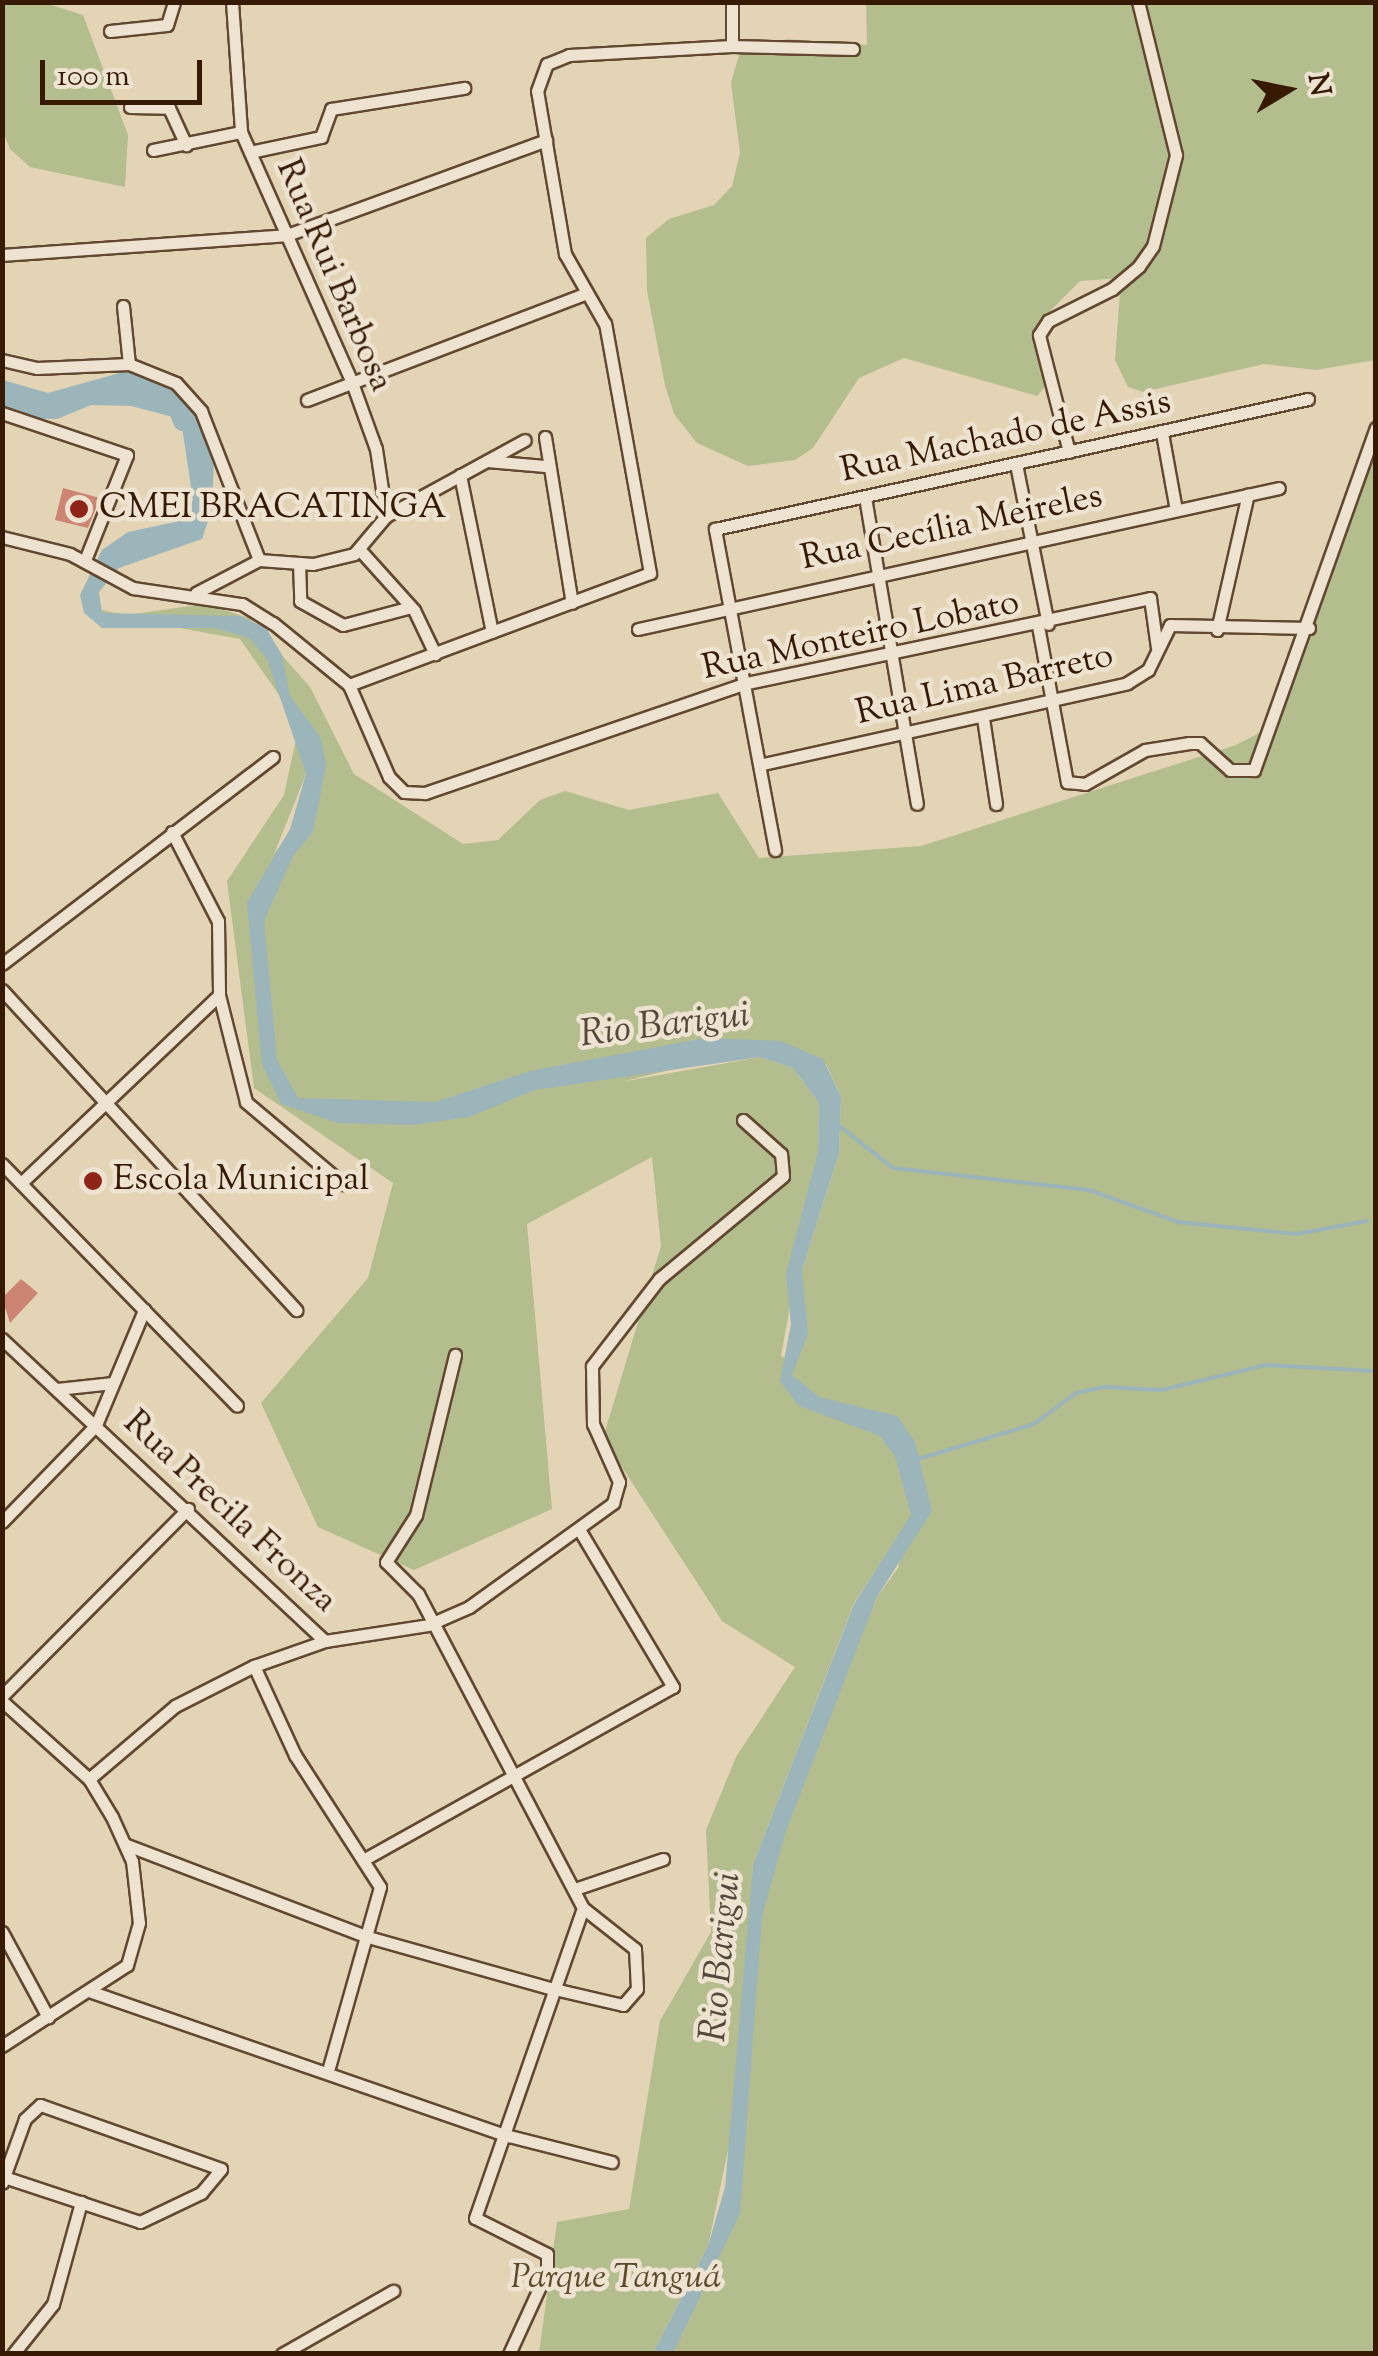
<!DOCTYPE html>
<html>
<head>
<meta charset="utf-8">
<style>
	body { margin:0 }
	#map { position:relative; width:1378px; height:2356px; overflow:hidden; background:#e3d4b6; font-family:"Sorts Mill Goudy",serif }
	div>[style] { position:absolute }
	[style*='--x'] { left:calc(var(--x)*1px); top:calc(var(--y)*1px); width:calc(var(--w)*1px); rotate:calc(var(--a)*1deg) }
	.green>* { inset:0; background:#b3bd8e }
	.water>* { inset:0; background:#9cb5ba }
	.stream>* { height:4px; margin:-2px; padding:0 2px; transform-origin:2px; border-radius:2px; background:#9cb5ba }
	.river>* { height:20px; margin:-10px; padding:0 10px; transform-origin:10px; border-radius:10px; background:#9cb5ba }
	.building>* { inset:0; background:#cc8473 }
	.roads { filter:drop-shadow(2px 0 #624830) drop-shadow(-2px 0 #624830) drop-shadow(0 2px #624830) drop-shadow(0 -2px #624830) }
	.minor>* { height:11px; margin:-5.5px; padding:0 5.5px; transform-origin:5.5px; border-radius:5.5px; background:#ede3d0 }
	.dots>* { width:28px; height:28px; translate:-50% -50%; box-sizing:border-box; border:5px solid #ede3d0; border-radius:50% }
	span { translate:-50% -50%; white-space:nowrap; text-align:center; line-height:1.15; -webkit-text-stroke:9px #ede3d0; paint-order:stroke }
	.street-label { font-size:35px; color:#371a03 }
	.poi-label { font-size:35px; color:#371a03 }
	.left { translate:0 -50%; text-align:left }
	.park-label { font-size:35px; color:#5c4b2d; font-style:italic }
	.water-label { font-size:38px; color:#55483a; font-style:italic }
	.frame { position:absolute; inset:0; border:5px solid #371a03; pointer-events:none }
	.north { position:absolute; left:1238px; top:40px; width:100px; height:100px; -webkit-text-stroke:8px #ede3d0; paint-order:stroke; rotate:80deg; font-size:28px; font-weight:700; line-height:40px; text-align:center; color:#371a03 }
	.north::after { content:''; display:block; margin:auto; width:35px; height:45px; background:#371a03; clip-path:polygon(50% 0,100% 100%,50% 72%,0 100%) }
	.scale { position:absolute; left:40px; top:60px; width:162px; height:45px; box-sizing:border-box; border:5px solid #371a03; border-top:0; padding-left:12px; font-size:30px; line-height:35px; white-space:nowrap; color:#371a03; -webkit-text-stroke:8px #ede3d0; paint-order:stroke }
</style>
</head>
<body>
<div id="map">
	<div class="green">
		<i style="clip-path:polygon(2px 3px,45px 3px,83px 15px,128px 135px,125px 187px,30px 167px,10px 149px,2px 129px)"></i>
		<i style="clip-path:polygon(866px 3px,1375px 3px,1375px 360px,1316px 370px,1264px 364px,1143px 392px,1128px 387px,1115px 360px,1121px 278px,1080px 281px,1048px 313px,1046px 385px,1037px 396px,904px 358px,859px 378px,813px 448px,795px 460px,748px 466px,697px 443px,674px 414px,665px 385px,647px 291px,646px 238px,669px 219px,714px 205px,732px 186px,740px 153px,731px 83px,739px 55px,787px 39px,867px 45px)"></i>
		<i style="clip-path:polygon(evenodd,1375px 439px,1375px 2353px,670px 2353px,732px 2209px,766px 1870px,877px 1597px,898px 1568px,907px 1523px,854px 1603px,753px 1865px,737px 2107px,708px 2246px,653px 2353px,539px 2353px,557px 2222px,629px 2209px,660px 2021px,711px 1932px,706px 1830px,736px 1757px,795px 1667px,722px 1621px,603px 1438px,661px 1246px,652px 1157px,527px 1224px,552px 1509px,414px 1570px,318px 1527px,261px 1403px,368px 1278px,393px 1183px,254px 1088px,227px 881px,284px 795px,296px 739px,306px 774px,274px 854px,322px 788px,279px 695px,240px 639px,169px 626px,110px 628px,86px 607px,126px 615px,205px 604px,249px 618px,310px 687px,354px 774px,463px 844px,498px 840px,540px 800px,565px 791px,629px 810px,718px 793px,759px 858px,921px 846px,1236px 745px,1268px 728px,1375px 439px,754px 1049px,826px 1064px,841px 1097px,839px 1153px,797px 1286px,793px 1361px,781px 1356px,818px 1152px,819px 1103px,793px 1068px,760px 1057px,621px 1082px,754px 1049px,1375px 439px,327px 1103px,347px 1104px,436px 1113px,338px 1123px,327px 1103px)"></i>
	</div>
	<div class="water">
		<i style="clip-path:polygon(127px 371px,178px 390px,195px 411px,214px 460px,212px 509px,202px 539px,119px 568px,99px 592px,102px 613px,240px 616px,266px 628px,282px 655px,290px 696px,321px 738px,326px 766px,313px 832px,293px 856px,264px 921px,277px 1060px,298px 1098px,435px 1102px,530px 1071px,705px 1038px,780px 1041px,823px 1059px,841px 1097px,839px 1153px,802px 1270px,808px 1334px,792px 1375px,819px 1397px,897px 1416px,915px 1442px,932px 1511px,877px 1597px,786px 1831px,762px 1916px,740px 2214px,673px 2353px,653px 2353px,708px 2246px,725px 2187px,753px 1865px,854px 1604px,911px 1515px,895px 1456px,880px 1436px,799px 1406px,780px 1381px,791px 1324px,786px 1274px,818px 1152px,819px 1103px,793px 1068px,760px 1057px,535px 1090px,469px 1117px,412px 1125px,338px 1123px,281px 1104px,262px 1064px,247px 903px,290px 829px,306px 774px,267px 659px,249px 638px,215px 628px,102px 628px,84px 613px,80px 595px,102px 550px,128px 532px,180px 521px,193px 500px,182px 427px,170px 405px,138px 394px,94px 390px,46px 408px,3px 401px,3px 380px,48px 393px)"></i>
	</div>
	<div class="stream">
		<i style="--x:837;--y:1124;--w:71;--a:38.2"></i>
		<i style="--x:893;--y:1168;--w:197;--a:6.4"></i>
		<i style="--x:1089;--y:1190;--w:95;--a:19.8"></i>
		<i style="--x:1178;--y:1222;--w:120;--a:5.8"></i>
		<i style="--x:1297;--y:1234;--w:71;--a:-10.5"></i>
		<i style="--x:915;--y:1460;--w:124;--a:-16.8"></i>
		<i style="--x:1034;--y:1424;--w:52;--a:-36.4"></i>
		<i style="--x:1076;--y:1393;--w:29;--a:-12"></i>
		<i style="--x:1104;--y:1387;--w:58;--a:3"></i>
		<i style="--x:1162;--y:1390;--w:106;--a:-13.6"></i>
		<i style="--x:1265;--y:1365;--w:111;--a:3.1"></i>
	</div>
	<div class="river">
		<i style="--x:2;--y:394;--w:28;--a:30"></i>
		<i style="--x:26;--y:408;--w:29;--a:2"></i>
		<i style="--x:55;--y:409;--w:38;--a:-22"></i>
		<i style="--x:90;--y:395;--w:43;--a:1.3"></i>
		<i style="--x:133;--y:396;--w:47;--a:14.9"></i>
		<i style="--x:178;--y:408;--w:14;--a:69"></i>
	</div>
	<div class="building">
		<i style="clip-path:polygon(63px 488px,100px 498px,88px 528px,55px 520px)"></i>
		<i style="clip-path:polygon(21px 1279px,38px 1293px,10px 1323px,2px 1298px)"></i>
	</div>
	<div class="roads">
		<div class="minor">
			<i style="--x:232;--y:2;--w:130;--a:86"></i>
			<i style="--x:241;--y:132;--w:271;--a:66.1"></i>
			<i style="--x:351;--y:380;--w:73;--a:70.1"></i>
			<i style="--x:376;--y:449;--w:68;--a:81.5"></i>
			<i style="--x:110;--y:31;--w:57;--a:-6"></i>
			<i style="--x:167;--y:25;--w:24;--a:-73"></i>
			<i style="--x:732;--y:46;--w:44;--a:-90"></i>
			<i style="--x:130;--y:107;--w:39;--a:1"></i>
			<i style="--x:169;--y:108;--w:41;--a:65.3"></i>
			<i style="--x:153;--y:150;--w:90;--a:-11.6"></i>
			<i style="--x:250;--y:152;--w:73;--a:-11.9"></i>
			<i style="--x:321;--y:137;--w:30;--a:-70"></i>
			<i style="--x:331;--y:109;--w:135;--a:-9"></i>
			<i style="--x:2;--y:255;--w:286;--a:-4"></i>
			<i style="--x:287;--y:235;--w:276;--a:-20.1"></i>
			<i style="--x:123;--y:306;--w:58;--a:84.1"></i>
			<i style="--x:2;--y:360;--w:36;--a:13"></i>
			<i style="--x:37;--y:368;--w:92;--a:-2.5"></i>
			<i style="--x:129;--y:364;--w:51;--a:22"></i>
			<i style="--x:176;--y:383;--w:38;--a:48"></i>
			<i style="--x:201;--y:411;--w:160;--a:68.7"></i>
			<i style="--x:259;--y:560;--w:71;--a:152.4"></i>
			<i style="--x:307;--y:400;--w:298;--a:-20.9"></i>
			<i style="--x:2;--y:413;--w:132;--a:18.6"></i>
			<i style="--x:127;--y:455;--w:113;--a:111.8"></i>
			<i style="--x:1162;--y:433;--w:78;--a:79.7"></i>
			<i style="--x:545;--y:437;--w:168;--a:80.8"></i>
			<i style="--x:1069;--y:452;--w:121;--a:-104.4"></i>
			<i style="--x:1039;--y:335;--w:17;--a:-57"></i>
			<i style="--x:1048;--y:321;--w:72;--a:-26.6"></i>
			<i style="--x:1112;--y:289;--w:35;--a:-40"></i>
			<i style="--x:1139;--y:266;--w:24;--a:-55"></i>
			<i style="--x:1153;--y:246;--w:94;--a:-75.8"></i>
			<i style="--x:1176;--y:155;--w:158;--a:-103.9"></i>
			<i style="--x:487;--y:461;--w:58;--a:4.9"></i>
			<i style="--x:1016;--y:464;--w:163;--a:78.7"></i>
			<i style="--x:460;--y:475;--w:160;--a:78.5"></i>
			<i style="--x:865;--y:497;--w:311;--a:80.4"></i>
			<i style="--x:2;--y:537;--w:70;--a:14"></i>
			<i style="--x:70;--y:554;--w:72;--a:28.4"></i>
			<i style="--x:133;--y:588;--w:110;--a:8.4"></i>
			<i style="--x:242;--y:604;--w:36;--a:32"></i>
			<i style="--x:273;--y:623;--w:98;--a:39.2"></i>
			<i style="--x:349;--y:685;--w:100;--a:66.5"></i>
			<i style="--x:389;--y:777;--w:21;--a:45"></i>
			<i style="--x:404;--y:792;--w:21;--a:3"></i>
			<i style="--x:425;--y:793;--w:340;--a:-18.9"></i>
			<i style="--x:747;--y:683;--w:412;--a:-11.9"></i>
			<i style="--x:1150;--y:598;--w:50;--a:82"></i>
			<i style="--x:359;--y:549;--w:82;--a:48"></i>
			<i style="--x:414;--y:610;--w:49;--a:64.5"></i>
			<i style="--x:259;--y:560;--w:54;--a:4.2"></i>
			<i style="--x:313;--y:564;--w:42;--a:-13.7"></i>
			<i style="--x:354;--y:554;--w:50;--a:-49.9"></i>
			<i style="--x:386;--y:516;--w:158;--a:-28.7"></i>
			<i style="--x:299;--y:563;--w:38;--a:88"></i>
			<i style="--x:300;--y:601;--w:49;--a:29.2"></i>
			<i style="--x:343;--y:625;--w:70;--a:-14.8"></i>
			<i style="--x:1038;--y:626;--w:159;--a:79.5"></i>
			<i style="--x:1067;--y:782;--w:18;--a:6"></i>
			<i style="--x:1085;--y:784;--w:69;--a:-29.5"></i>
			<i style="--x:1145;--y:750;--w:45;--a:-9"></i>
			<i style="--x:1189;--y:743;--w:11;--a:0"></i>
			<i style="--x:1200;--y:743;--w:40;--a:42"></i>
			<i style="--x:1230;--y:770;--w:24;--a:0"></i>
			<i style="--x:1254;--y:770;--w:363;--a:-70.4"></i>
			<i style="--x:638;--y:629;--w:656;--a:-12.41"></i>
			<i style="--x:1217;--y:630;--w:139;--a:-77.2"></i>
			<i style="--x:349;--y:685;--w:321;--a:-20.4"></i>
			<i style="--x:650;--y:573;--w:253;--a:-100.2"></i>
			<i style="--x:605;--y:324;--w:81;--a:-119.7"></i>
			<i style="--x:565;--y:254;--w:165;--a:-99.7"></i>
			<i style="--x:537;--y:91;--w:29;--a:-70"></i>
			<i style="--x:547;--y:64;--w:24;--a:-22"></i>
			<i style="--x:569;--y:55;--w:163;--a:-3.2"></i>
			<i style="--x:732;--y:46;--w:121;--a:1.4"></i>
			<i style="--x:983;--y:718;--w:87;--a:81.4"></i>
			<i style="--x:763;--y:764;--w:373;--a:-12.5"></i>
			<i style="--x:1127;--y:683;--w:25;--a:-32"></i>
			<i style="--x:1148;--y:670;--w:50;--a:-63.9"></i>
			<i style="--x:1170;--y:625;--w:139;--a:1.2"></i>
			<i style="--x:172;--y:832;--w:100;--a:62.7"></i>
			<i style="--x:218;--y:921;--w:74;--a:89.2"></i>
			<i style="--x:219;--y:995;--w:110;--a:75.8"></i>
			<i style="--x:246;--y:1102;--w:127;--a:40.2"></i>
			<i style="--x:775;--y:850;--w:327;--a:-100.6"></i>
			<i style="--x:715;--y:529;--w:607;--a:-12.37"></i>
			<i style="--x:2;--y:964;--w:341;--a:-37.4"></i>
			<i style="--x:2;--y:990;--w:435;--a:47.4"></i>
			<i style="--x:2;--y:1164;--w:337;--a:45.8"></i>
			<i style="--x:21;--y:1183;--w:273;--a:-43.5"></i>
			<i style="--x:2;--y:1339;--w:442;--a:43.1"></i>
			<i style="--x:57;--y:1389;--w:56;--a:-6.1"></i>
			<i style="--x:2;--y:1522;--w:135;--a:-45.9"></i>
			<i style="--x:96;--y:1425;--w:125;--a:-67.3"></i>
			<i style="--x:254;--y:1666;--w:98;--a:65.3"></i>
			<i style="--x:295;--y:1755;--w:157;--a:57.2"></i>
			<i style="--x:380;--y:1887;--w:187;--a:105.8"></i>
			<i style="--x:2;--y:1696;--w:264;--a:-45.2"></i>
			<i style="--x:2;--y:1701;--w:117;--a:41.9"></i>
			<i style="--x:89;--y:1779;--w:44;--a:58.8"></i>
			<i style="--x:112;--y:1817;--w:48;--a:65.6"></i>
			<i style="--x:132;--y:1861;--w:62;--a:83.6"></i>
			<i style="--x:139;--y:1923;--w:44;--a:105.9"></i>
			<i style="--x:127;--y:1965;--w:149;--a:147.1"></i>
			<i style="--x:89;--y:1779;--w:113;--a:-40.3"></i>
			<i style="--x:175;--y:1706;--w:89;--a:-26.9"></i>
			<i style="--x:254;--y:1666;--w:75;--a:-19.4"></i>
			<i style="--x:325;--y:1641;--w:104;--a:-8.8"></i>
			<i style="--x:428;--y:1625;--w:45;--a:-23.7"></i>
			<i style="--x:469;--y:1607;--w:178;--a:-35.8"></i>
			<i style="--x:613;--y:1503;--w:22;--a:-74"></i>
			<i style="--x:619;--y:1482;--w:64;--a:-114.1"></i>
			<i style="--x:593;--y:1424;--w:58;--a:-91"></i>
			<i style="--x:592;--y:1366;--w:110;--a:-52.4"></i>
			<i style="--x:659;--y:1279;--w:161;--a:-39.7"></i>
			<i style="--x:783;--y:1176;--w:22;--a:-95"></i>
			<i style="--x:781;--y:1154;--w:51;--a:-138.2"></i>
			<i style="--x:127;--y:1845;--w:258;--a:20.9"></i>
			<i style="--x:368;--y:1937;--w:189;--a:15.7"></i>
			<i style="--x:550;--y:1988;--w:75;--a:13.1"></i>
			<i style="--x:623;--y:2005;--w:21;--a:-49"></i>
			<i style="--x:637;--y:1989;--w:40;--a:-92.9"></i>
			<i style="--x:635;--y:1949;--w:66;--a:-141.7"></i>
			<i style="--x:583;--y:1908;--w:355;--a:-117.7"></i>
			<i style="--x:418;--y:1594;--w:45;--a:-135"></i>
			<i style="--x:386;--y:1562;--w:56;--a:-57.4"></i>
			<i style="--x:416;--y:1515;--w:165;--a:-76.3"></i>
			<i style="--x:363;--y:1860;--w:355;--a:-29.2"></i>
			<i style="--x:673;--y:1687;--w:182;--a:-120.8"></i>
			<i style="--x:575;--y:1889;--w:93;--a:-18.8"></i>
			<i style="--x:2;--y:1932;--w:97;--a:61.6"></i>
			<i style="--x:92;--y:1992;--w:441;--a:19.1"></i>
			<i style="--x:509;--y:2136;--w:106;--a:14.2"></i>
			<i style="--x:2;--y:2177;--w:2;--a:0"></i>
			<i style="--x:4;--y:2177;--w:143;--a:18.3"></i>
			<i style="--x:140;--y:2222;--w:68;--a:-25.4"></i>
			<i style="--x:201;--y:2193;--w:31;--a:-50"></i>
			<i style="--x:221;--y:2169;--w:192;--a:-160.5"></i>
			<i style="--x:40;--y:2105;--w:21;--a:137"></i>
			<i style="--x:25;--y:2119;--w:62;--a:109.9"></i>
			<i style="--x:4;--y:2177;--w:6;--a:108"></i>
			<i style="--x:13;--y:2354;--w:64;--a:-51.3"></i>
			<i style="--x:53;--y:2304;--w:106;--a:-74.6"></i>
			<i style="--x:282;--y:2354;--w:128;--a:-29.6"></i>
			<i style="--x:509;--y:2354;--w:91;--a:-65.4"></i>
			<i style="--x:547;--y:2271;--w:17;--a:-90"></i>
			<i style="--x:547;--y:2254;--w:80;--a:-153.4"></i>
			<i style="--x:475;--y:2218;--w:328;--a:-70.8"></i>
		</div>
	</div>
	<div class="dots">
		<i style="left:79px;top:509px;background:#8f2418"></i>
		<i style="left:93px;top:1181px;background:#8f2418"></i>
	</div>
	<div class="street-label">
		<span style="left:333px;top:276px;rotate:67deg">Rua Rui Barbosa</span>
		<span style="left:1006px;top:438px;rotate:-12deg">Rua Machado de Assis</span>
		<span style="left:952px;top:529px;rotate:-12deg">Rua Cecília Meireles</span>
		<span style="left:861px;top:637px;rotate:-12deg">Rua Monteiro Lobato</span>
		<span style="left:985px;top:686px;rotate:-13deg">Rua Lima Barreto</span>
		<span style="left:229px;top:1513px;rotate:43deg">Rua Precila Fronza</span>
	</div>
	<div class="poi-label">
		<span class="left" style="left:99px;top:509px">CMEI BRACATINGA</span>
		<span class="left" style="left:113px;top:1181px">Escola Municipal</span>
	</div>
	<div class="park-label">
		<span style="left:616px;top:2279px">Parque Tanguá</span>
	</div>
	<div class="water-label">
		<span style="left:665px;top:1027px;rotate:-7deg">Rio Barigui</span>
		<span style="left:723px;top:1957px;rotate:-85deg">Rio Barigui</span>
	</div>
	<div class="frame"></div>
	<div class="north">N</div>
	<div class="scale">100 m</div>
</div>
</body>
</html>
